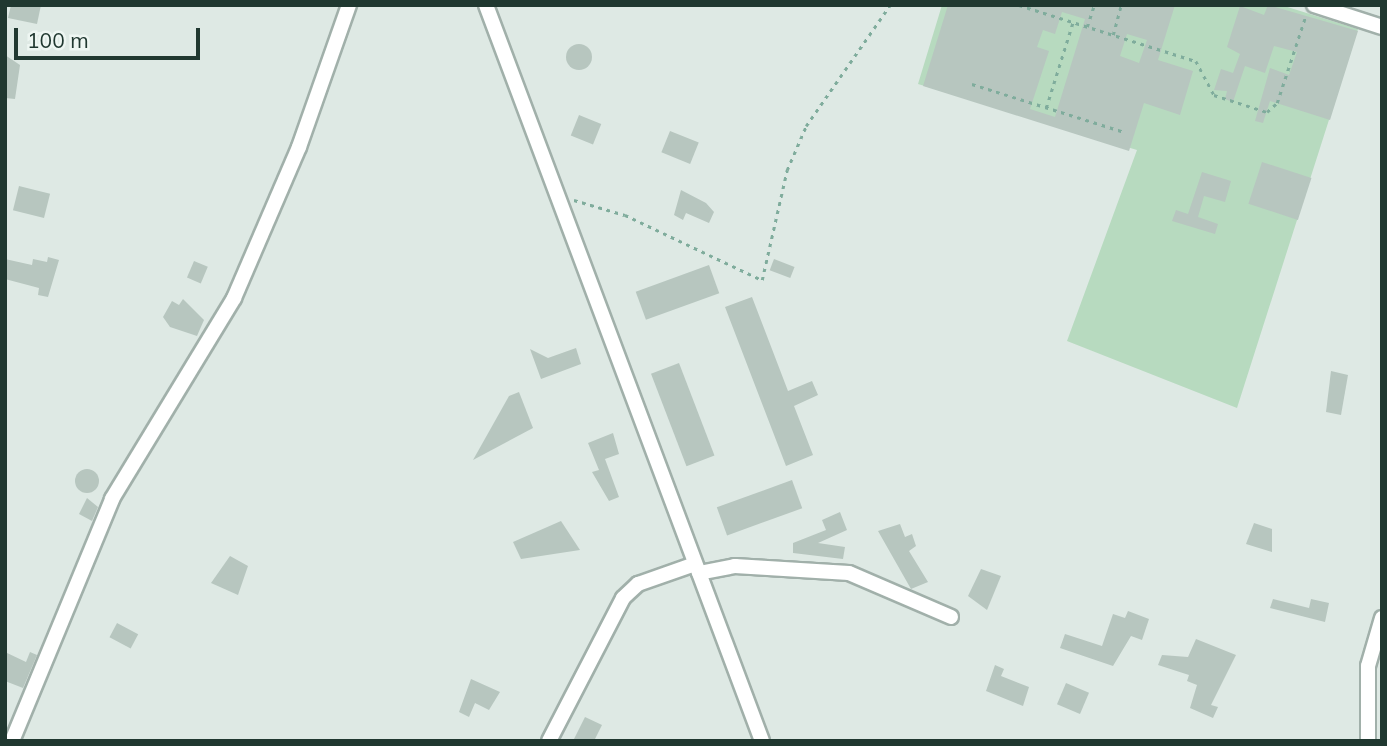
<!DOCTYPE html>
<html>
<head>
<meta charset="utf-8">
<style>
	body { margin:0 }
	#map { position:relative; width:1387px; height:746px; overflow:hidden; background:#dee9e4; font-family:Mulish,sans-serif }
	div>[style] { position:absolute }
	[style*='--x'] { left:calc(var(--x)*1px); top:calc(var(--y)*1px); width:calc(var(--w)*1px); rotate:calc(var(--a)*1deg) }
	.green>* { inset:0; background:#b7dabf }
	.building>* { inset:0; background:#b7c6bf; transform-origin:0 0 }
	.round { border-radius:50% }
	.path>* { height:2.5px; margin-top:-1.25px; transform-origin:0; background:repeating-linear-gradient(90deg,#7fac9c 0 3.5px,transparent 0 8.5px) }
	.roads { filter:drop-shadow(2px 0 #a1b0aa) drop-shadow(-2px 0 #a1b0aa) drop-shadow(0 2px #a1b0aa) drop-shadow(0 -2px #a1b0aa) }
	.minor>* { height:14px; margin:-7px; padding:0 7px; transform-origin:7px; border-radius:7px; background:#fff }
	span { translate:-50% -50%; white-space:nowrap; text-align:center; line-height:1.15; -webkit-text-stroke:7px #eef6f2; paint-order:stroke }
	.frame { position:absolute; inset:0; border:7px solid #203830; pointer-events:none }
	.scale { position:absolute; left:14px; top:28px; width:186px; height:32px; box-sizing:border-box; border:4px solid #203830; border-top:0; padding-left:9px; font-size:21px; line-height:24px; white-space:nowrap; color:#203830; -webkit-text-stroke:5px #eef6f2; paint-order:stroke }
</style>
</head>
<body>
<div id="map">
	<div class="green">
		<i style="clip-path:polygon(942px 5px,1281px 5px,1358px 29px,1237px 408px,1067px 341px,1137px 150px,918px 84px)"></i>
	</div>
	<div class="building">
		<i style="clip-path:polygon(11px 5px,41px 5px,37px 24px,8px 18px)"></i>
		<i style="clip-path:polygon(evenodd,948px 5px,1175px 5px,1158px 60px,1193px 71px,1180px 115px,1144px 103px,1129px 151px,923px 86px,948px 5px,1062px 12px,1085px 19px,1055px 117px,1030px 109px,1049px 51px,1037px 47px,1043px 30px,1055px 34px,1062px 12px,948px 5px,1127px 34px,1147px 40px,1139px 63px,1120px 56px,1127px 34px)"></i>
		<i style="clip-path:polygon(1268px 5px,1358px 31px,1330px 120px,1270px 101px,1263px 123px,1255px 121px,1270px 68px,1289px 75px,1297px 52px,1274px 46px,1265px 73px,1245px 66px,1233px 102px,1225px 99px,1227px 91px,1214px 90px,1221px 69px,1233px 73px,1240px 54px,1227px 47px,1240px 6px,1264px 15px)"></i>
		<i class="round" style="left:566px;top:44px;width:26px;height:26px"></i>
		<i style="clip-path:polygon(5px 55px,20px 65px,15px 99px,5px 98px)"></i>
		<i style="left:579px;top:115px;width:24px;height:22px;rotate:22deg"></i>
		<i style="left:670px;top:131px;width:31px;height:23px;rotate:22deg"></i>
		<i style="left:1262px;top:162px;width:52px;height:44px;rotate:18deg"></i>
		<i style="clip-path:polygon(1202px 172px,1231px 181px,1225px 202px,1204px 196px,1198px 217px,1218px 224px,1215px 234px,1172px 221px,1176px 210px,1188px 214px)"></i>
		<i style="left:19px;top:186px;width:32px;height:25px;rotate:14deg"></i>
		<i style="clip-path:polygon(681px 190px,706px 203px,714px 212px,709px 223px,686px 213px,683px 220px,674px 215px)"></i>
		<i style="clip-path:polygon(48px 257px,59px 260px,48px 297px,38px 295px,39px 288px,5px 279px,5px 259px,32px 265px,33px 259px,47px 262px)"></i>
		<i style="left:774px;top:259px;width:22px;height:12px;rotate:21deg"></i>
		<i style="left:194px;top:261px;width:15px;height:18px;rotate:23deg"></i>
		<i style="left:709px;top:265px;width:30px;height:78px;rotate:70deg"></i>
		<i style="clip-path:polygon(752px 297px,788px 391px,812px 381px,818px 395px,794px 406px,813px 455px,786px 466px,725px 307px)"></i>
		<i style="clip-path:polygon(183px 299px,204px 320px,197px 336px,170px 327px,163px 317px,172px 301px,179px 305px)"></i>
		<i style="clip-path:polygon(576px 348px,581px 364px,541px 379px,530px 349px,548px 358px)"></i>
		<i style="left:679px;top:363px;width:99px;height:30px;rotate:69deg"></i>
		<i style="clip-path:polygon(1331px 371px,1348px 375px,1341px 415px,1326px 412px)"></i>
		<i style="clip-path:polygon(519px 392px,533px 428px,473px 460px,509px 396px)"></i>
		<i style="clip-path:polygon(613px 433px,619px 454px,605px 459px,619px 497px,609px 501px,592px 472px,599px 470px,588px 443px)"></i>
		<i class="round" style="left:75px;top:469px;width:24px;height:24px"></i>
		<i style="left:792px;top:480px;width:30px;height:80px;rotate:70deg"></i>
		<i style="clip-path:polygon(87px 498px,98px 507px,92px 521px,79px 514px)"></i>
		<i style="clip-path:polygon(840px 512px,847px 530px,818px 543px,845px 547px,843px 559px,793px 553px,793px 543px,826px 530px,822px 520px)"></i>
		<i style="clip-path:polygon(561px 521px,580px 550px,521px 559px,513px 542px)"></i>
		<i style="clip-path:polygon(1254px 523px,1272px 529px,1272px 552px,1246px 544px)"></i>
		<i style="clip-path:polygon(900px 524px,905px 537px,912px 534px,916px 546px,909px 551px,928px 582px,911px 589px,878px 531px)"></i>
		<i style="clip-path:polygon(230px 556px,248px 566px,238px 595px,211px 583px)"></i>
		<i style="clip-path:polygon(981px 569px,1001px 576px,987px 610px,968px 596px)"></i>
		<i style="clip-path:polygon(1273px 599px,1309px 608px,1311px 599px,1329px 603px,1325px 622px,1270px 608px)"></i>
		<i style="clip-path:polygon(1128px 611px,1149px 619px,1142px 640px,1131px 636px,1113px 666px,1060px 648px,1065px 634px,1102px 646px,1113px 614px,1125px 618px)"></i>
		<i style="left:117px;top:623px;width:24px;height:16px;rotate:28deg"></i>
		<i style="clip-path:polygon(1196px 639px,1236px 655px,1211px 705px,1218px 707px,1213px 718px,1190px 708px,1197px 685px,1187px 681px,1189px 675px,1158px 665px,1162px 655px,1188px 657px)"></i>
		<i style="clip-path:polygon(5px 652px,26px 662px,30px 652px,37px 655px,23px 688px,5px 681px)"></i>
		<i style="clip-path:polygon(995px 665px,1004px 669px,1001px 676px,1029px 687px,1023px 706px,986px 691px)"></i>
		<i style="clip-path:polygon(471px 679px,500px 692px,489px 710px,475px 703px,469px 717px,459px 712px)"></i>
		<i style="left:1066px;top:683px;width:25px;height:23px;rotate:23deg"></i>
		<i style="clip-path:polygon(585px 717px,602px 725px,594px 741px,573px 741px)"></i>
	</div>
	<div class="path">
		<i style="--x:1019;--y:5;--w:186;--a:17.6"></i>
		<i style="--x:1196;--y:61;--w:38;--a:62"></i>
		<i style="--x:1214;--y:95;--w:56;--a:17.8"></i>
		<i style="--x:1267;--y:112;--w:13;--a:-42"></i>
		<i style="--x:1277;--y:103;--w:93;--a:-71.8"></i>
		<i style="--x:1087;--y:27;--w:23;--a:-72"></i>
		<i style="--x:1113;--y:35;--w:31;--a:-75"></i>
		<i style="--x:972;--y:84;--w:159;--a:17.5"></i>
		<i style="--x:1046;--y:108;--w:90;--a:-72.6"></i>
		<i style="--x:574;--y:200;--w:53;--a:16.4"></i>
		<i style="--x:625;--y:215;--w:152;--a:25.4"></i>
		<i style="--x:762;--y:280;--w:113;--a:-77.2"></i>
		<i style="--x:787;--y:170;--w:48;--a:-66.6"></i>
		<i style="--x:806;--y:126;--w:147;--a:-55.2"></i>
	</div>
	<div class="roads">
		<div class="minor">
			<i style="--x:486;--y:5;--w:786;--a:69.44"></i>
			<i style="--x:1314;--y:5;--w:71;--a:17.9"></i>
			<i style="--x:699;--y:573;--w:37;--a:-11"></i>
			<i style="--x:735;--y:566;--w:114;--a:3.5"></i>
			<i style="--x:849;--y:573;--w:111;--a:23.3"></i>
			<i style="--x:12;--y:741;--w:262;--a:-67.5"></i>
			<i style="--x:112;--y:499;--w:235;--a:-58.7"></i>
			<i style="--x:234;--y:298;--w:164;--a:-66.7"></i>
			<i style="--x:299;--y:147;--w:151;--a:-70.6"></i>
			<i style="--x:549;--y:741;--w:161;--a:-62.6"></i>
			<i style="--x:623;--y:598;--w:21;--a:-43"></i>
			<i style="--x:638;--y:584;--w:60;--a:-19.3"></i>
			<i style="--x:1368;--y:741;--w:75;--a:-90"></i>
			<i style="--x:1368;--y:666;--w:50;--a:-73.7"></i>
		</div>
	</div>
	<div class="frame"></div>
	<div class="scale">100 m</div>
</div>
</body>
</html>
